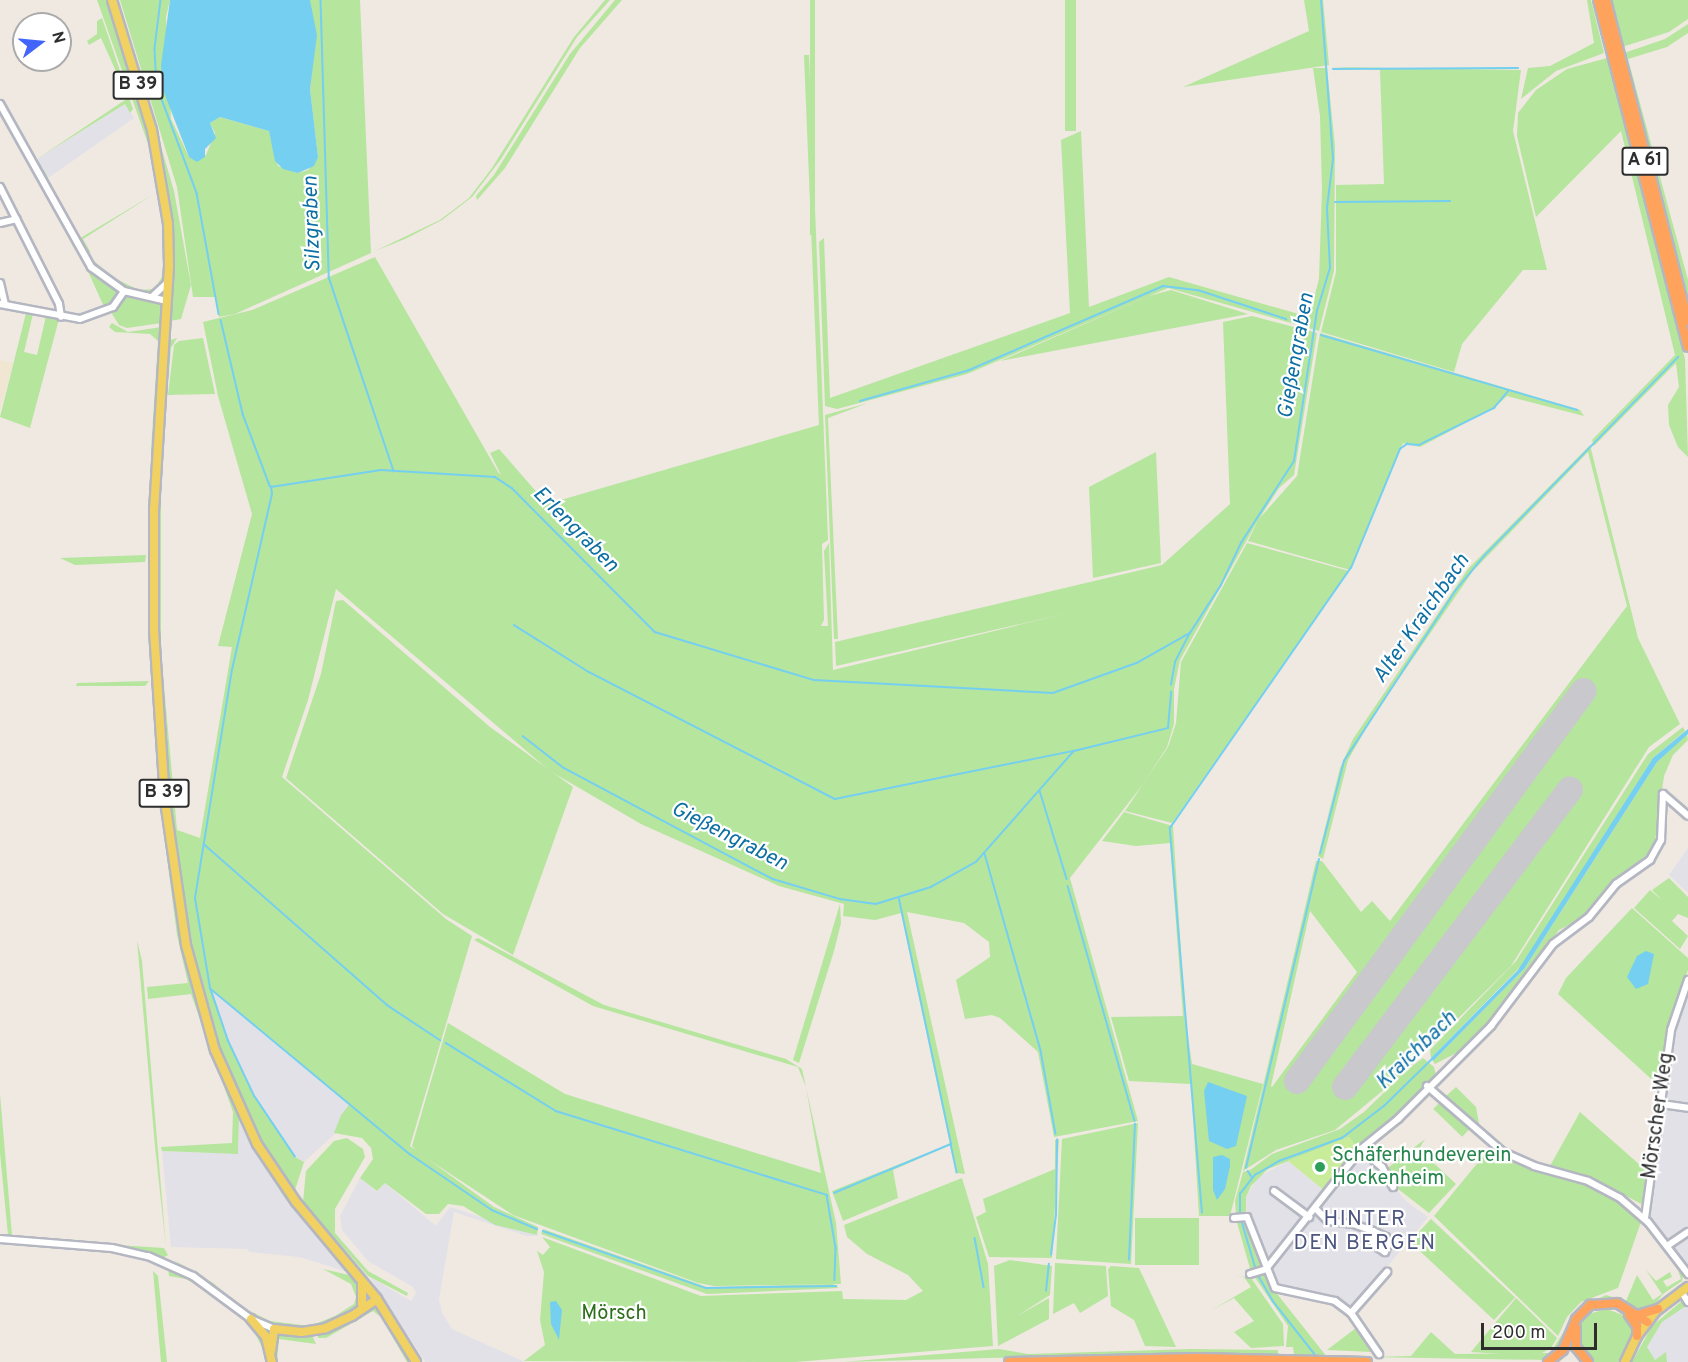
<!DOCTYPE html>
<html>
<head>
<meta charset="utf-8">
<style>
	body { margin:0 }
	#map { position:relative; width:1688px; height:1362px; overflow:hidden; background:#efe9e1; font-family:Overpass,sans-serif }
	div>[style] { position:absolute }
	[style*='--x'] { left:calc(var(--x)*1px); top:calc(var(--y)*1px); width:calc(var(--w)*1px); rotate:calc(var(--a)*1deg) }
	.industrial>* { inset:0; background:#e3e1e8 }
	.education>* { inset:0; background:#f0e6d1 }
	.green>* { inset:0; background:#b6e59e; transform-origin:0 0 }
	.pitch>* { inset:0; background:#c9ec9a }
	.water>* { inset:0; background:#75cff0 }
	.stream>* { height:1.5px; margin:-0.75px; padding:0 0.75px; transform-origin:0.75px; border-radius:0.75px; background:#75cff0 }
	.runway>* { height:26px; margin:-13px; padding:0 13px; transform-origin:13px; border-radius:13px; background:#c9c8cc }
	.roads { filter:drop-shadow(2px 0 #b4b7c1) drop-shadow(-2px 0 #b4b7c1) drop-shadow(0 2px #b4b7c1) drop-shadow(0 -2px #b4b7c1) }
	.minor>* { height:6px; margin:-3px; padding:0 3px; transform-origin:3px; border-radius:3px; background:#fff }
	.major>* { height:8px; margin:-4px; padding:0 4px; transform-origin:4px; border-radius:4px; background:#f2d163 }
	.highway>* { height:8px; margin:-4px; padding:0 4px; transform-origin:4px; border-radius:4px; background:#ffa35c }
	.dots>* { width:16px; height:16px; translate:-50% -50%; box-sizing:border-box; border:3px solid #fff; border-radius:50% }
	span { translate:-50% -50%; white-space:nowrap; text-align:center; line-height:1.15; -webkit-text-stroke:4.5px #fff; paint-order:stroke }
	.shield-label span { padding:2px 4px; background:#fff; border:2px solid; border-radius:4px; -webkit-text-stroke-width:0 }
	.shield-label { font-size:18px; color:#2e2e2e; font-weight:700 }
	.street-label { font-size:20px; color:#2e2e2e }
	.leisure-label { font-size:20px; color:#27864d }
	.left { translate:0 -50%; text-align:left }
	.park-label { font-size:20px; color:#2c6e1b }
	.water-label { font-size:21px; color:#0d6fa3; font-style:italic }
	.neighbourhood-label { font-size:21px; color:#4d5680; letter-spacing:1.5px }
	.north { position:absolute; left:12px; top:12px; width:60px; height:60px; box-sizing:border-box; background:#fff; border:2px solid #ababab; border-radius:50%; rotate:74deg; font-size:16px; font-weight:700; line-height:24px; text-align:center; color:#2e2e2e }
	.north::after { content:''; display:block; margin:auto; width:21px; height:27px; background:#4264fb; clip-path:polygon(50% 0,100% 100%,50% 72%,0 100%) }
	.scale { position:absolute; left:1481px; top:1323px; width:116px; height:27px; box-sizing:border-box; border:3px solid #2e2e2e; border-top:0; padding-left:8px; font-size:18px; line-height:21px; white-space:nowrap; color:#2e2e2e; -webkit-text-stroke:4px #fff; paint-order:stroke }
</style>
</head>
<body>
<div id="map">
	<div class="industrial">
		<i style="clip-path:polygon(125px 104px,134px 118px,48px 178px,37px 159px)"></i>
		<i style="clip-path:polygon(1688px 848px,1688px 893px,1669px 875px)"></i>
		<i style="clip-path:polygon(211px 989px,350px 1105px,338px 1131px,304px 1162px,295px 1157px,254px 1095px,228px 1040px)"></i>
		<i style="clip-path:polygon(1688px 991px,1688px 1266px,1649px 1217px,1677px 1022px)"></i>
		<i style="clip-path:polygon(239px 1115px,264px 1166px,345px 1271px,299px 1257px,250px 1252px,247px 1249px,171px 1247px,162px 1151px,238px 1154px)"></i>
		<i style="clip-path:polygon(1362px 1150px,1407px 1202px,1428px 1217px,1352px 1310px,1338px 1297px,1278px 1286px,1263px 1262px,1247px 1213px,1246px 1197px,1258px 1177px,1288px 1161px,1327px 1193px)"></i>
		<i style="clip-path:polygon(360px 1178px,377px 1192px,385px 1183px,436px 1226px,450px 1207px,539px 1236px,527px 1236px,454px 1212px,439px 1299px,442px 1313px,452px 1329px,525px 1362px,425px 1362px,370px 1277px,411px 1301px,416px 1293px,413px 1287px,368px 1261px,342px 1230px,340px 1216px)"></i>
		<i style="clip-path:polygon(1688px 1299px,1688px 1362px,1639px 1362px,1657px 1326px)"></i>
	</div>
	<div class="education">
		<i style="clip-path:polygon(0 360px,13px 363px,0 410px)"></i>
	</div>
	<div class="green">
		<i style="clip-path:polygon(97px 0,110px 0,143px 106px,165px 208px,166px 267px,163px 285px,156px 293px,150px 294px,121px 285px,98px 269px,86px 254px,114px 278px,139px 290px,155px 289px,164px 273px,165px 240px,152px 155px)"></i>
		<i style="clip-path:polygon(115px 0,119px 3px,174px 191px,191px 285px,181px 319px,170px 321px,170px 215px,164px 170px)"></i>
		<i style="clip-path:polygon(120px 0,170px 0,166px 17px,171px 119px,189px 157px,206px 155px,215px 133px,210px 123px,220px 117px,269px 131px,278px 166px,298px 173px,308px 170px,318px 157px,310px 89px,314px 46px,310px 0,360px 0,371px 253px,235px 314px,219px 317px,215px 297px,193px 297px,177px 187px)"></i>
		<i style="clip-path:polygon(605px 0,610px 0,577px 37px,501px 159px,472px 197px,442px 220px,405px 239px,375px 251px,440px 220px,469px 198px,492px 168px,574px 37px)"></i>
		<i style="clip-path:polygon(615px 0,622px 0,580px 48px,505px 168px,477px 200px,476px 196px,494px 175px,570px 54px)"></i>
		<i style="left:810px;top:0;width:5px;height:235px"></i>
		<i style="left:1065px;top:0;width:11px;height:131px"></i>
		<i style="clip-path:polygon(1304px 0,1323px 0,1329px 65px,1183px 87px,1309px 31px)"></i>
		<i style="clip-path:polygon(1587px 0,1591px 0,1604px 53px,1556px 71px,1521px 99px,1528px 68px,1550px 66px,1594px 43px)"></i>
		<i style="clip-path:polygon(1612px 0,1688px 0,1688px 19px,1669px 32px,1622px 47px)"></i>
		<i style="clip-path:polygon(102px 18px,133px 109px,130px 113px,125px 104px,59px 145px,37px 159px,42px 167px,39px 168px,34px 161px,37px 159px,128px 98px,101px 38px,89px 45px,87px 41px,97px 34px,97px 21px)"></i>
		<i style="clip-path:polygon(1688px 24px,1688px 33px,1667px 47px,1628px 59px,1688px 280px,1688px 297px,1624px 53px,1665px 39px)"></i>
		<i style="clip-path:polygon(804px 55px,809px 55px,828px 540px,822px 544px,824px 620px,821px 626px,828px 626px,824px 551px,829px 543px,833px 670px,1068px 613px,836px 666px,835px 642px,1162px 565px,1230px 504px,1223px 322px,1252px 316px,1317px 333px,1294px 475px,1279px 488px,1259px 519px,1297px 476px,1320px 333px,1580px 410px,1584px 416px,1507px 396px,1494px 408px,1420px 447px,1403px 443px,1350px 570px,1248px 541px,1258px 520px,1180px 660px,1174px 689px,1174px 724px,1167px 747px,1144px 783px,1070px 878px,1138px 1121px,1054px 1137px,1038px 1052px,1000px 1018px,992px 1015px,965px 1019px,956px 980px,990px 957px,989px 942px,964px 923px,907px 912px,965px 1174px,957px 1173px,950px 1145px,893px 1170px,898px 1198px,843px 1221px,832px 1191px,950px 1144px,901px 913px,875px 920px,843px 916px,844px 904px,779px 886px,641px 824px,550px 771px,336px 589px,308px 700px,282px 777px,446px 919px,472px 936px,410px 1146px,494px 1207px,538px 1227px,537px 1235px,495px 1225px,463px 1206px,448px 1204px,439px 1214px,426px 1214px,385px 1183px,377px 1191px,360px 1178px,373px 1159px,371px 1148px,362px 1138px,334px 1133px,341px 1115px,349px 1105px,212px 990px,228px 1040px,254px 1095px,295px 1157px,304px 1162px,294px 1193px,262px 1146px,221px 1061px,183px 918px,165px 770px,158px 657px,157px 475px,168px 341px,177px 338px,171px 348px,161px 469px,161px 653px,177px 830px,200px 838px,232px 647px,218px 646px,252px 514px,218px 396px,203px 322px,252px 310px,375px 257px,498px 472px,501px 475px,490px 453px,499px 449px,547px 504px,819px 425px)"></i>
		<i style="clip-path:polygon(1607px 58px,1685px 359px,1688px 457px,1678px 447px,1669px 425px,1668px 405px,1679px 387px,1676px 363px,1594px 446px,1592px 440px,1675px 355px,1621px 131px,1536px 217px,1517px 136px,1518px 113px,1536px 90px,1567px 69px)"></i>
		<i style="clip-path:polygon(1331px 67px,1521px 70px,1513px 131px,1547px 270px,1523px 270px,1462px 344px,1454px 372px,1321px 332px,1336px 272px,1336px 185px,1384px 184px,1380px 70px)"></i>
		<i style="clip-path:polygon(1313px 68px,1327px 68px,1335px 146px,1334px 271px,1319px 331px,1168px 288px,967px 374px,837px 409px,825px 406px,819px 242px,824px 238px,830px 398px,1070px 313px,1061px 140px,1081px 131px,1089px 307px,1169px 277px,1309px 317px,1319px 279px,1322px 189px,1320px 116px)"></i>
		<i style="clip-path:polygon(44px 170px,48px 178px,45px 181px,77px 240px,154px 194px,83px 239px,91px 253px,80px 247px,41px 176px)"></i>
		<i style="clip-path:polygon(82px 258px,117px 290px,112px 305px,105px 309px)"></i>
		<i style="clip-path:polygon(1171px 290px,1248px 314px,1000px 361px,1149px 296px)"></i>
		<i style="clip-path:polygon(126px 296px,161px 303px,162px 323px,127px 328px,119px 325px,112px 314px)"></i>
		<i style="clip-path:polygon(26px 313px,33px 314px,24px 352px,37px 355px,46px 316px,59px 319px,30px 428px,0 417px)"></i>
		<i style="clip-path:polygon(112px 323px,128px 332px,162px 327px,152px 538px,168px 847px,194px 993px,217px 1063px,239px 1115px,238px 1154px,162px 1151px,161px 1147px,232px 1143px,233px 1112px,191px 994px,148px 999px,147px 987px,188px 983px,177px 935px,160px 804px,150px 657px,151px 450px,158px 341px,150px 334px,115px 332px,109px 327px)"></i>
		<i style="clip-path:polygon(203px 338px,215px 394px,168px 395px,174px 345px,179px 341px)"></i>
		<i style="clip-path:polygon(868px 403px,828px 418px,838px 639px,834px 639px,825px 415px)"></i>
		<i style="clip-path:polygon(evenodd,1590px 445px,1638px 638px,1680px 724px,1649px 747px,1511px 966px,1404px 1072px,1423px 1058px,1434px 1067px,1436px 1075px,1412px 1102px,1397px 1118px,1394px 1116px,1370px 1135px,1372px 1138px,1359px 1150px,1349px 1137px,1268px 1169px,1251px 1186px,1246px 1197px,1246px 1215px,1236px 1216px,1235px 1201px,1243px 1172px,1250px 1170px,1272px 1154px,1340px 1129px,1364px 1112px,1403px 1074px,1335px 1130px,1276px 1150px,1243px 1171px,1316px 861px,1322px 861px,1361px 912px,1372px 901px,1390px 921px,1627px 606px,1588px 452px,1473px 571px,1372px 718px,1348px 760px,1323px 859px,1318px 856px,1340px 768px,1353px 739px,1468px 569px,1590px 445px,1310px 911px,1357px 972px,1272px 1087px,1271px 1086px,1310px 911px)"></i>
		<i style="clip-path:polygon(1156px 452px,1161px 563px,1093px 578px,1089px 487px)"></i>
		<i style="clip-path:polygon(1247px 543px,1349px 571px,1172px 823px,1125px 811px,1168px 747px,1176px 723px,1181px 662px)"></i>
		<i style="clip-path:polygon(146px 555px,145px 562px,75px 565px,60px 558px)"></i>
		<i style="clip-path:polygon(343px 600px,490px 727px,573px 787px,513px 955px,443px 914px,286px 778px,321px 674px,336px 601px)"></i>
		<i style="clip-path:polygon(149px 681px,145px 686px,76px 686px,77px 683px)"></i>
		<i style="clip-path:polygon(1683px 727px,1685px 731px,1653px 758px,1524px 963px,1431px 1058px,1430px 1050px,1516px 961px,1648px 754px)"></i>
		<i style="clip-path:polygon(1687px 734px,1688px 740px,1673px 755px,1664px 776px,1654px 849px,1607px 887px,1585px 917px,1559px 930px,1490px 1022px,1462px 1050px,1435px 1064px,1433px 1061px,1524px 969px,1657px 762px)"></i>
		<i style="clip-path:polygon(1124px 812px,1173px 826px,1185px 1016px,1192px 1064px,1263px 1084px,1230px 1216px,1199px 1216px,1191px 1084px,1129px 1081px,1111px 1017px,1183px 1016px,1170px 843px,1136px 846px,1102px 841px)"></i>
		<i style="clip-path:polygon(1669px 878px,1688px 897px,1688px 918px,1678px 914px,1672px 921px,1688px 936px,1680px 949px,1634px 908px,1650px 890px,1663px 901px,1652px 890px)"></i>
		<i style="clip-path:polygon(840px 904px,841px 923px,834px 951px,799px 1063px,793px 1060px)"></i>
		<i style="clip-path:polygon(1632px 908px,1688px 958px,1688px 970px,1671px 1018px,1660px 1087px,1558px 994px,1566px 978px)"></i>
		<i style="clip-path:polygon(478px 938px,604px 1005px,786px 1059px,802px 1069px,836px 1223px,841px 1284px,714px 1286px,698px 1283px,513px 1215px,417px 1152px,412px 1146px,448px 1023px,565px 1094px,821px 1173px,806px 1087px,798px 1067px,593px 1006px,474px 940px)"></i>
		<i style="clip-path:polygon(137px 940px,142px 961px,166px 1247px,155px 1146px)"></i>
		<i style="clip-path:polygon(1456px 1087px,1476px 1107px,1480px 1129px,1445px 1097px)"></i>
		<i style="clip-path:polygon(0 1094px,12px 1235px,8px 1235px,0 1153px)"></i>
		<i style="left:1441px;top:1101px;width:40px;height:11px;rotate:44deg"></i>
		<i style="clip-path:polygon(1580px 1112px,1649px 1173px,1645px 1200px,1641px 1204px,1603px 1183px,1550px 1166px)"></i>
		<i style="clip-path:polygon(1138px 1123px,1131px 1264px,1056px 1259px,1062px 1139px)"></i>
		<i style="clip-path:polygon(347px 1138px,363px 1149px,365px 1157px,335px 1209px,335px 1233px,368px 1271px,408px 1293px,407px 1296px,368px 1276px,303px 1202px,306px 1171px,334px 1141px)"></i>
		<i style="clip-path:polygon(1059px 1139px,1052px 1258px,989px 1257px,976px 1217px,986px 1212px,983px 1199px,1055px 1169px,1055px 1140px)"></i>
		<i style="clip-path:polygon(1425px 1139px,1419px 1149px,1456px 1184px,1429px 1213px,1398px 1189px,1385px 1170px)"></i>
		<i style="clip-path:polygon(253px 1142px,288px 1198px,350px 1271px,345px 1271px,287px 1201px,264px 1166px)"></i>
		<i style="clip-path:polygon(1489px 1149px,1531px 1167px,1587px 1183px,1623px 1203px,1642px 1219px,1618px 1288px,1581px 1302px,1567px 1317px,1558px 1336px,1434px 1216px)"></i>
		<i style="clip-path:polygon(962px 1178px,988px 1264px,993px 1346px,795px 1362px,524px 1361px,545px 1345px,540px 1320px,544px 1272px,537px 1251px,543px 1255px,550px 1247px,542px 1237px,701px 1296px,842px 1291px,843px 1299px,906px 1300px,923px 1291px,908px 1275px,867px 1254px,847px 1237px,844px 1225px)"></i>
		<i style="clip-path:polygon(1245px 1217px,1263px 1267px,1251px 1272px,1236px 1219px)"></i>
		<i style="left:1135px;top:1218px;width:64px;height:47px"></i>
		<i style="left:1431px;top:1219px;width:115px;height:31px;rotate:43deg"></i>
		<i style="clip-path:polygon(543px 1229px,707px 1287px,833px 1284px,839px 1288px,707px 1294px,541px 1234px)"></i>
		<i style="clip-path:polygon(56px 1241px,164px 1248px,168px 1255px,163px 1258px,117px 1246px)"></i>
		<i style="clip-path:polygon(174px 1260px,213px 1283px,242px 1307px,270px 1321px,310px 1326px,335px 1316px,354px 1304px,356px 1297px,351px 1284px,323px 1269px,353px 1276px,361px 1289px,359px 1304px,320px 1326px,304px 1329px,271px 1325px,254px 1318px)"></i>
		<i style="clip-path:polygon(1010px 1260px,1052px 1266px,1050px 1295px,1017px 1316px,1049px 1298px,1049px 1319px,998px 1346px,994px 1266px)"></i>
		<i style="clip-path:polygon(1055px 1263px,1106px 1266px,1108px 1296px,1080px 1313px,1074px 1303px,1053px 1314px)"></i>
		<i style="clip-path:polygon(1111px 1266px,1139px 1268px,1176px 1347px,1145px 1346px,1134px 1320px,1111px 1306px,1108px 1269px)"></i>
		<i style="clip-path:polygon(1677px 1267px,1683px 1276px,1682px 1281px,1663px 1294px,1651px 1309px,1636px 1310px,1609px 1299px,1585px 1305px,1560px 1350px,1548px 1360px,1368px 1357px,1411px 1356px,1431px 1332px,1455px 1354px,1550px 1353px,1580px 1307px,1606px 1295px,1626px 1301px,1637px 1275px,1653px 1300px,1662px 1294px,1646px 1270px,1656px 1281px,1670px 1272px,1672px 1277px,1663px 1281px,1667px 1287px,1681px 1279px)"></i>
		<i style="clip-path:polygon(168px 1268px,190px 1277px,255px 1327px,262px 1334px,269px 1362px,252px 1327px,205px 1290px,186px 1279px,169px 1276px)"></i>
		<i style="clip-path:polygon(153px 1271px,158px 1276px,167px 1362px,161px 1362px)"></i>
		<i style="clip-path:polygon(1263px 1273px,1267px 1274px,1274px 1290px,1327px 1357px,1294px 1355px,1293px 1347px,1286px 1347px,1288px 1326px,1254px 1276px)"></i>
		<i style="clip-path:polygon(1235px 1275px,1251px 1278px,1283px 1324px,1284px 1346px,1251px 1348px,1234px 1332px,1254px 1321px,1234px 1298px,1210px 1311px,1251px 1287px,1244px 1277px)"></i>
		<i style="clip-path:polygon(1516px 1298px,1557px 1338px,1551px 1348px,1542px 1353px,1517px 1355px,1471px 1352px)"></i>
		<i style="clip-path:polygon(1683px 1300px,1686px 1306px,1662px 1322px,1647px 1347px,1655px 1360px,1666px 1352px,1667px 1362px,1632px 1362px,1652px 1326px)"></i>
		<i style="clip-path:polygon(374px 1305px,377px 1306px,413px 1362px,407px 1362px,381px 1317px,373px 1311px,326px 1338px,318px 1338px,318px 1334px,340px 1326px)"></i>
		<i style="clip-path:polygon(1607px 1309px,1628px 1317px,1636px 1329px,1619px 1362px,1591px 1362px,1580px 1352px,1579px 1324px,1588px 1314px)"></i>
		<i style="clip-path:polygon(1356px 1328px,1372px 1352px,1327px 1350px)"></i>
		<i style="clip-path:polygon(278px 1336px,312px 1335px,316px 1344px,279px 1339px,277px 1362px,274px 1362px)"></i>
		<i style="clip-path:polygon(999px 1349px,1028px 1354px,1192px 1349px,1278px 1350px,1278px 1355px,1132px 1354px,843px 1362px)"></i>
	</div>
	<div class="pitch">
		<i style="clip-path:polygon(1349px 1137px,1359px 1150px,1326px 1192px,1288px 1161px)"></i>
	</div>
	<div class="water">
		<i style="clip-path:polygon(170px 0,310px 0,317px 35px,310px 89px,318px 157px,314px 166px,298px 173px,283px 169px,275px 161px,269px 131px,220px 117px,210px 123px,216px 138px,205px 149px,205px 157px,197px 162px,189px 157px,163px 90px,161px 65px)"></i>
		<i style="clip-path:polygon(1688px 729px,1688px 734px,1657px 762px,1524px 969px,1433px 1061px,1431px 1058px,1518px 970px,1653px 758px)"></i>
		<i style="clip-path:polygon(1646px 951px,1654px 954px,1648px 984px,1636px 989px,1627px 977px,1637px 956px)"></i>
		<i style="clip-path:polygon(1208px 1082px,1247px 1096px,1236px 1146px,1227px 1149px,1209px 1141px,1204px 1091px)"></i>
		<i style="clip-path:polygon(1222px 1155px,1230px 1159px,1230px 1166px,1225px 1189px,1217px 1200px,1213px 1190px,1213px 1157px)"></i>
		<i style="clip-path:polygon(556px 1301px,562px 1310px,559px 1340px,551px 1324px,550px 1302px)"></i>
	</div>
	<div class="stream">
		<i style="--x:161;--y:0;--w:49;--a:97"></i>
		<i style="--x:155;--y:49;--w:37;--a:87"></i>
		<i style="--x:157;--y:86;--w:114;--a:69.5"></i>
		<i style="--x:197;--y:193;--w:123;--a:79.7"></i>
		<i style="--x:321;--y:0;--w:277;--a:88.3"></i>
		<i style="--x:329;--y:277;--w:205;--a:71.5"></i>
		<i style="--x:1333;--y:69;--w:185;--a:-0.3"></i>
		<i style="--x:1335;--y:202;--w:115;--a:-0.5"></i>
		<i style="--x:221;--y:320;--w:97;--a:76.8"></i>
		<i style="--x:243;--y:414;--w:77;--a:69.4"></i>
		<i style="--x:1321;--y:335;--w:267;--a:16.3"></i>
		<i style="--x:860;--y:401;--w:111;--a:-15.7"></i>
		<i style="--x:967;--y:371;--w:214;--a:-23.4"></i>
		<i style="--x:1163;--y:286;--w:35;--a:7"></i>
		<i style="--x:1198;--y:290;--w:93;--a:18.2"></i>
		<i style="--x:514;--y:625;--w:89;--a:32.1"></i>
		<i style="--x:589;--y:672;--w:277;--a:27.3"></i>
		<i style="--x:835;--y:799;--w:243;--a:-11.4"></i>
		<i style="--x:1171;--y:685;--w:23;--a:-80"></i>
		<i style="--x:1175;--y:662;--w:33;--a:-63"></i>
		<i style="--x:1190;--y:633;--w:57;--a:-57.1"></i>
		<i style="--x:1221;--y:585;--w:47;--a:-64.5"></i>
		<i style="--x:1241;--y:543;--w:98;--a:-57.1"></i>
		<i style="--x:1294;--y:461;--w:152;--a:-81.3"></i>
		<i style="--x:1317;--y:311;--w:45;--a:-73.2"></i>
		<i style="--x:1330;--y:268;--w:60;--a:-92.9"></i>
		<i style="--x:1327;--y:208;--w:49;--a:-83"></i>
		<i style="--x:1333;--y:159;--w:159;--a:-94.3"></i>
		<i style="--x:523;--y:736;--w:52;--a:38"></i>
		<i style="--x:564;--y:768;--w:237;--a:28"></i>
		<i style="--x:773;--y:879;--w:70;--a:16.6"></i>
		<i style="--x:840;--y:899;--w:36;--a:8"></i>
		<i style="--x:876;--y:904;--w:58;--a:-17.2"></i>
		<i style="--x:931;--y:887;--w:51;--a:-29.1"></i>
		<i style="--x:976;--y:862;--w:148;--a:-48.6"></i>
		<i style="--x:1074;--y:751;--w:97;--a:-13.7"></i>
		<i style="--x:1168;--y:728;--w:36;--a:-85"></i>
		<i style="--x:1040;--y:791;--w:92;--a:72.9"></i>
		<i style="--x:204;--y:844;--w:244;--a:41.3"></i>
		<i style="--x:387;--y:1005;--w:64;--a:33.4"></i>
		<i style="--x:985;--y:854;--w:205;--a:74.1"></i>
		<i style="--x:1041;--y:1051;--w:84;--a:79.8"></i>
		<i style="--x:1320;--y:854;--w:96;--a:-75.5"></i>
		<i style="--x:1344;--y:761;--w:204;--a:-56.8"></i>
		<i style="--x:1456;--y:590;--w:44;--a:-50.5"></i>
		<i style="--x:1484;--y:556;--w:278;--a:-45.7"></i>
		<i style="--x:1068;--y:886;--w:244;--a:74.1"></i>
		<i style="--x:211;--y:989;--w:259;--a:39.7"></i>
		<i style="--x:410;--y:1154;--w:99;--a:34.3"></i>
		<i style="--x:492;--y:1210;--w:49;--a:22.9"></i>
		<i style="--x:446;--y:1043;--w:129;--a:31.7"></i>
		<i style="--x:556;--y:1111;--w:284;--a:17.2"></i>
		<i style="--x:827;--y:1195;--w:54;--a:80.4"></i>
		<i style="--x:836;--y:1248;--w:32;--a:92"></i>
		<i style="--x:951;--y:1144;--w:29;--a:78"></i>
		<i style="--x:295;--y:1157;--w:73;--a:-123.9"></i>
		<i style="--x:254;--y:1096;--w:61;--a:-115.3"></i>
		<i style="--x:228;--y:1041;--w:56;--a:-108.8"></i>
		<i style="--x:210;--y:988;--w:91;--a:-99.5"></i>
		<i style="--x:195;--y:898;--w:231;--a:-80.8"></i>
		<i style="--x:232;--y:670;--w:180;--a:-77.2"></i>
		<i style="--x:272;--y:494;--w:7;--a:-98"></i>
		<i style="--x:271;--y:487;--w:111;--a:-8.8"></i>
		<i style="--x:381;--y:470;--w:114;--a:3.5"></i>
		<i style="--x:495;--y:477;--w:20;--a:33"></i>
		<i style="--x:512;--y:488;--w:203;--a:45.2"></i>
		<i style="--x:655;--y:632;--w:166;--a:16.8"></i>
		<i style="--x:814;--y:680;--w:239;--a:3.1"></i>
		<i style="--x:1053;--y:693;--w:89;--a:-19.7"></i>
		<i style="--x:1137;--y:663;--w:61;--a:-29.5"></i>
		<i style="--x:1246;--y:1168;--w:317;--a:-76.7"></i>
		<i style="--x:1248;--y:1171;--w:7;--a:56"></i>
		<i style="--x:834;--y:1193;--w:127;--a:-22.7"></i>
		<i style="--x:951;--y:1144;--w:250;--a:-102"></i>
		<i style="--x:1202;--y:1213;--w:386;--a:-94.8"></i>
		<i style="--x:1170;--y:828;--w:317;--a:-55.2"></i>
		<i style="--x:1351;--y:568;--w:129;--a:-67.6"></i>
		<i style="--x:1400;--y:449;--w:9;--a:-36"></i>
		<i style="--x:1407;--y:444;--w:12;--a:5"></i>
		<i style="--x:1419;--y:445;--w:84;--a:-26.3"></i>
		<i style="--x:1494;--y:408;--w:23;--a:-50"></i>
		<i style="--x:1240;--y:1214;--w:20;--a:-90"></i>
		<i style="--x:1240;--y:1194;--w:24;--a:-52"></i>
		<i style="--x:1255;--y:1175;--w:28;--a:-30"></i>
		<i style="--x:1279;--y:1161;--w:67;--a:-20.1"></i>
		<i style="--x:1342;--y:1138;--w:53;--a:-37.3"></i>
		<i style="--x:1384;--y:1106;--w:67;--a:-44.4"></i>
		<i style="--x:1241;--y:1218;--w:53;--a:73.6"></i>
		<i style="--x:543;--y:1231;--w:173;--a:19.3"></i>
		<i style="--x:706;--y:1288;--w:130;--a:-0.9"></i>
		<i style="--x:975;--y:1238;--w:50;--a:79.6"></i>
		<i style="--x:1051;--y:1255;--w:39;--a:-83"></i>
		<i style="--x:1056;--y:1216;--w:76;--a:-89.2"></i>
		<i style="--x:1129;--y:1260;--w:136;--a:-87.5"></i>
		<i style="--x:1257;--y:1273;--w:32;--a:60"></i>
		<i style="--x:1273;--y:1301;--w:71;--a:51.8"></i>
		<i style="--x:1046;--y:1291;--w:27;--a:-84"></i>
	</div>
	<div class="runway">
		<i style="--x:1297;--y:1081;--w:484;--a:-53.7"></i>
		<i style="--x:1345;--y:1087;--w:373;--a:-52.9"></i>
	</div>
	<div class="roads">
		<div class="minor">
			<i style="--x:0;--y:104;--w:187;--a:60.8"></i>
			<i style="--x:91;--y:267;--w:41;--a:36"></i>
			<i style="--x:124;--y:291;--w:44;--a:13.1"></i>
			<i style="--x:0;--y:187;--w:131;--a:63.2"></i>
			<i style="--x:59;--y:304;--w:13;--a:81"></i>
			<i style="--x:0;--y:223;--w:17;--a:-13"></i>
			<i style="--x:0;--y:283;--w:22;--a:77"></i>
			<i style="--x:153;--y:296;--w:21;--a:-43"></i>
			<i style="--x:0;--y:304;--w:81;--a:10.6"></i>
			<i style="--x:80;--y:319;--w:35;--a:-20"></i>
			<i style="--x:113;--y:307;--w:19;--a:-55"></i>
			<i style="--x:1663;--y:794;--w:33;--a:41"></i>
			<i style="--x:1427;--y:1086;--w:101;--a:41"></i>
			<i style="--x:1503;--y:1152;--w:34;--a:24"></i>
			<i style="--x:1534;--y:1166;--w:56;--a:15.5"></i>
			<i style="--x:1588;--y:1181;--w:36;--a:28"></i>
			<i style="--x:1620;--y:1198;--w:37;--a:41"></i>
			<i style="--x:1648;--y:1222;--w:66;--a:52.4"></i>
			<i style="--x:1661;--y:1104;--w:27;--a:8"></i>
			<i style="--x:1361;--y:1149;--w:28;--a:41"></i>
			<i style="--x:1382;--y:1167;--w:23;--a:61"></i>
			<i style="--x:1274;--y:1191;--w:44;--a:36.6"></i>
			<i style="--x:1316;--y:1209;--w:17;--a:45"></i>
			<i style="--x:1328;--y:1221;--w:25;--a:7"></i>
			<i style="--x:1353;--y:1224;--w:21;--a:19"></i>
			<i style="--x:1373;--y:1231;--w:14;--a:25"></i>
			<i style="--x:1386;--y:1237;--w:7;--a:63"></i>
			<i style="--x:1389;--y:1243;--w:10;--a:114"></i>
			<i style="--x:1385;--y:1252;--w:13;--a:-148"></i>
			<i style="--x:1374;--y:1245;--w:14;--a:-94"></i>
			<i style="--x:1234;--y:1218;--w:13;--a:-4"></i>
			<i style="--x:1247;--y:1217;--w:76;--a:68.5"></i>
			<i style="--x:1275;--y:1288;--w:61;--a:12.2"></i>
			<i style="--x:1335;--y:1301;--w:20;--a:37"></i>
			<i style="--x:1351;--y:1313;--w:50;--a:55.7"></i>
			<i style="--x:1645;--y:1218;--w:190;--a:-82.1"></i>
			<i style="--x:1671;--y:1030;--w:53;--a:-71.2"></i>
			<i style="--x:0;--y:1239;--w:112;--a:4.6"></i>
			<i style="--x:112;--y:1248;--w:37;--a:13"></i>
			<i style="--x:148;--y:1256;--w:49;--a:24"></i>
			<i style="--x:193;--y:1276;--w:72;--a:36.6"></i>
			<i style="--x:251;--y:1319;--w:25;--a:23"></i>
			<i style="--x:1667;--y:1246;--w:25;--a:-34"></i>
			<i style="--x:1250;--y:1274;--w:17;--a:-17"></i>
			<i style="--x:1266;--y:1269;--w:153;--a:-51.6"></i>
			<i style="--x:1361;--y:1149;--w:48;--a:-39"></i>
			<i style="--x:1398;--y:1119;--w:132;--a:-45"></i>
			<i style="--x:1491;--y:1026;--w:103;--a:-52.9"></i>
			<i style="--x:1553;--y:944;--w:45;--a:-36.9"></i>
			<i style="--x:1589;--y:917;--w:43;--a:-50.7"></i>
			<i style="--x:1616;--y:884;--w:42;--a:-35.2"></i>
			<i style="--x:1650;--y:860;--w:23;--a:-61"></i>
			<i style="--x:1661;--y:840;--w:46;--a:-87.5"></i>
			<i style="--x:1681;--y:1291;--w:13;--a:58"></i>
			<i style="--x:1351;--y:1313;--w:55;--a:-48.7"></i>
		</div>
		<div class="major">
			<i style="--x:112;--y:0;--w:136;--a:72.9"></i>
			<i style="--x:152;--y:130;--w:95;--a:80.3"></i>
			<i style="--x:168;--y:224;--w:42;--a:88.6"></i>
			<i style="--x:169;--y:266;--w:243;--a:93.5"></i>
			<i style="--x:154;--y:509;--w:121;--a:90"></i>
			<i style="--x:154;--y:630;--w:171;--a:86.3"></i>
			<i style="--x:165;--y:801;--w:146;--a:81.7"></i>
			<i style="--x:186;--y:945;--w:109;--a:74.6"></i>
			<i style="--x:215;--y:1050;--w:103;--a:65.9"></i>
			<i style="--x:257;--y:1144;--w:70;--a:56.1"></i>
			<i style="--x:296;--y:1202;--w:126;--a:50.1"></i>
			<i style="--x:377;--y:1299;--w:74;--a:58.2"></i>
			<i style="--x:362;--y:1282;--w:22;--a:90"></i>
			<i style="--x:251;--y:1319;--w:23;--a:50"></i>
			<i style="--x:266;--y:1337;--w:26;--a:77"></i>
			<i style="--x:274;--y:1329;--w:28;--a:6"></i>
			<i style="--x:302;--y:1332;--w:24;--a:-9"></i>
			<i style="--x:326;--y:1328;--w:29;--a:-25"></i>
			<i style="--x:352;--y:1316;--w:30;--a:-34"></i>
			<i style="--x:271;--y:1351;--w:22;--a:-82"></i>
			<i style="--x:1625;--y:1362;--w:29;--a:-65"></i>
			<i style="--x:1637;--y:1336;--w:31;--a:-53"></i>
			<i style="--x:1656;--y:1311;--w:40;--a:-37"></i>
		</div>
		<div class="highway">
			<i style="--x:1598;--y:0;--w:358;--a:75.5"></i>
			<i style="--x:1606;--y:0;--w:331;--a:75.7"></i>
			<i style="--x:1629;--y:1315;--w:14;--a:54"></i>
			<i style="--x:1637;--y:1326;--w:10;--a:90"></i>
			<i style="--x:1637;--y:1315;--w:22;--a:-16"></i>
			<i style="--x:1576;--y:1328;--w:19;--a:90"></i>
			<i style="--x:1576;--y:1347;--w:19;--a:51"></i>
			<i style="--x:1009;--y:1362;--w:190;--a:-1.2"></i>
			<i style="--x:1199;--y:1358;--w:168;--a:1.4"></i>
			<i style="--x:1548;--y:1362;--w:19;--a:-39"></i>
			<i style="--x:1563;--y:1350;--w:34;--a:-67"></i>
			<i style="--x:1576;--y:1319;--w:20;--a:-45"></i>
			<i style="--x:1590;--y:1305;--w:27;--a:-4"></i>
			<i style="--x:1617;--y:1303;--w:36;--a:32"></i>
		</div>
	</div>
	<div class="dots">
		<i style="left:1320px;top:1167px;background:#2e9e5b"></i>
	</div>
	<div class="shield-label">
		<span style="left:138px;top:85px">B 39</span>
		<span style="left:1645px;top:161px">A 61</span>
		<span style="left:164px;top:793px">B 39</span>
	</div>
	<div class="street-label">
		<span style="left:1659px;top:1116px;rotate:-82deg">Mörscher Weg</span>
	</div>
	<div class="leisure-label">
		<span class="left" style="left:1332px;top:1168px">Schäferhundeverein<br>Hockenheim</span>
	</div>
	<div class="park-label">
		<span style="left:614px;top:1314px">Mörsch</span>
	</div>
	<div class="water-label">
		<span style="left:313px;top:224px;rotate:-92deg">Silzgraben</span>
		<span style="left:1297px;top:356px;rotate:-80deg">Gießengraben</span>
		<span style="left:575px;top:530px;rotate:45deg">Erlengraben</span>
		<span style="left:1422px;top:619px;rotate:-55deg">Alter Kraichbach</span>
		<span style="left:729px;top:837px;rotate:27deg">Gießengraben</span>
		<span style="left:1417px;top:1051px;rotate:-44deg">Kraichbach</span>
	</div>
	<div class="neighbourhood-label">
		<span style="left:1365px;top:1232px">HINTER<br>DEN BERGEN</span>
	</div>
	<div class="north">N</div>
	<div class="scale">200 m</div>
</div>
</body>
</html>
